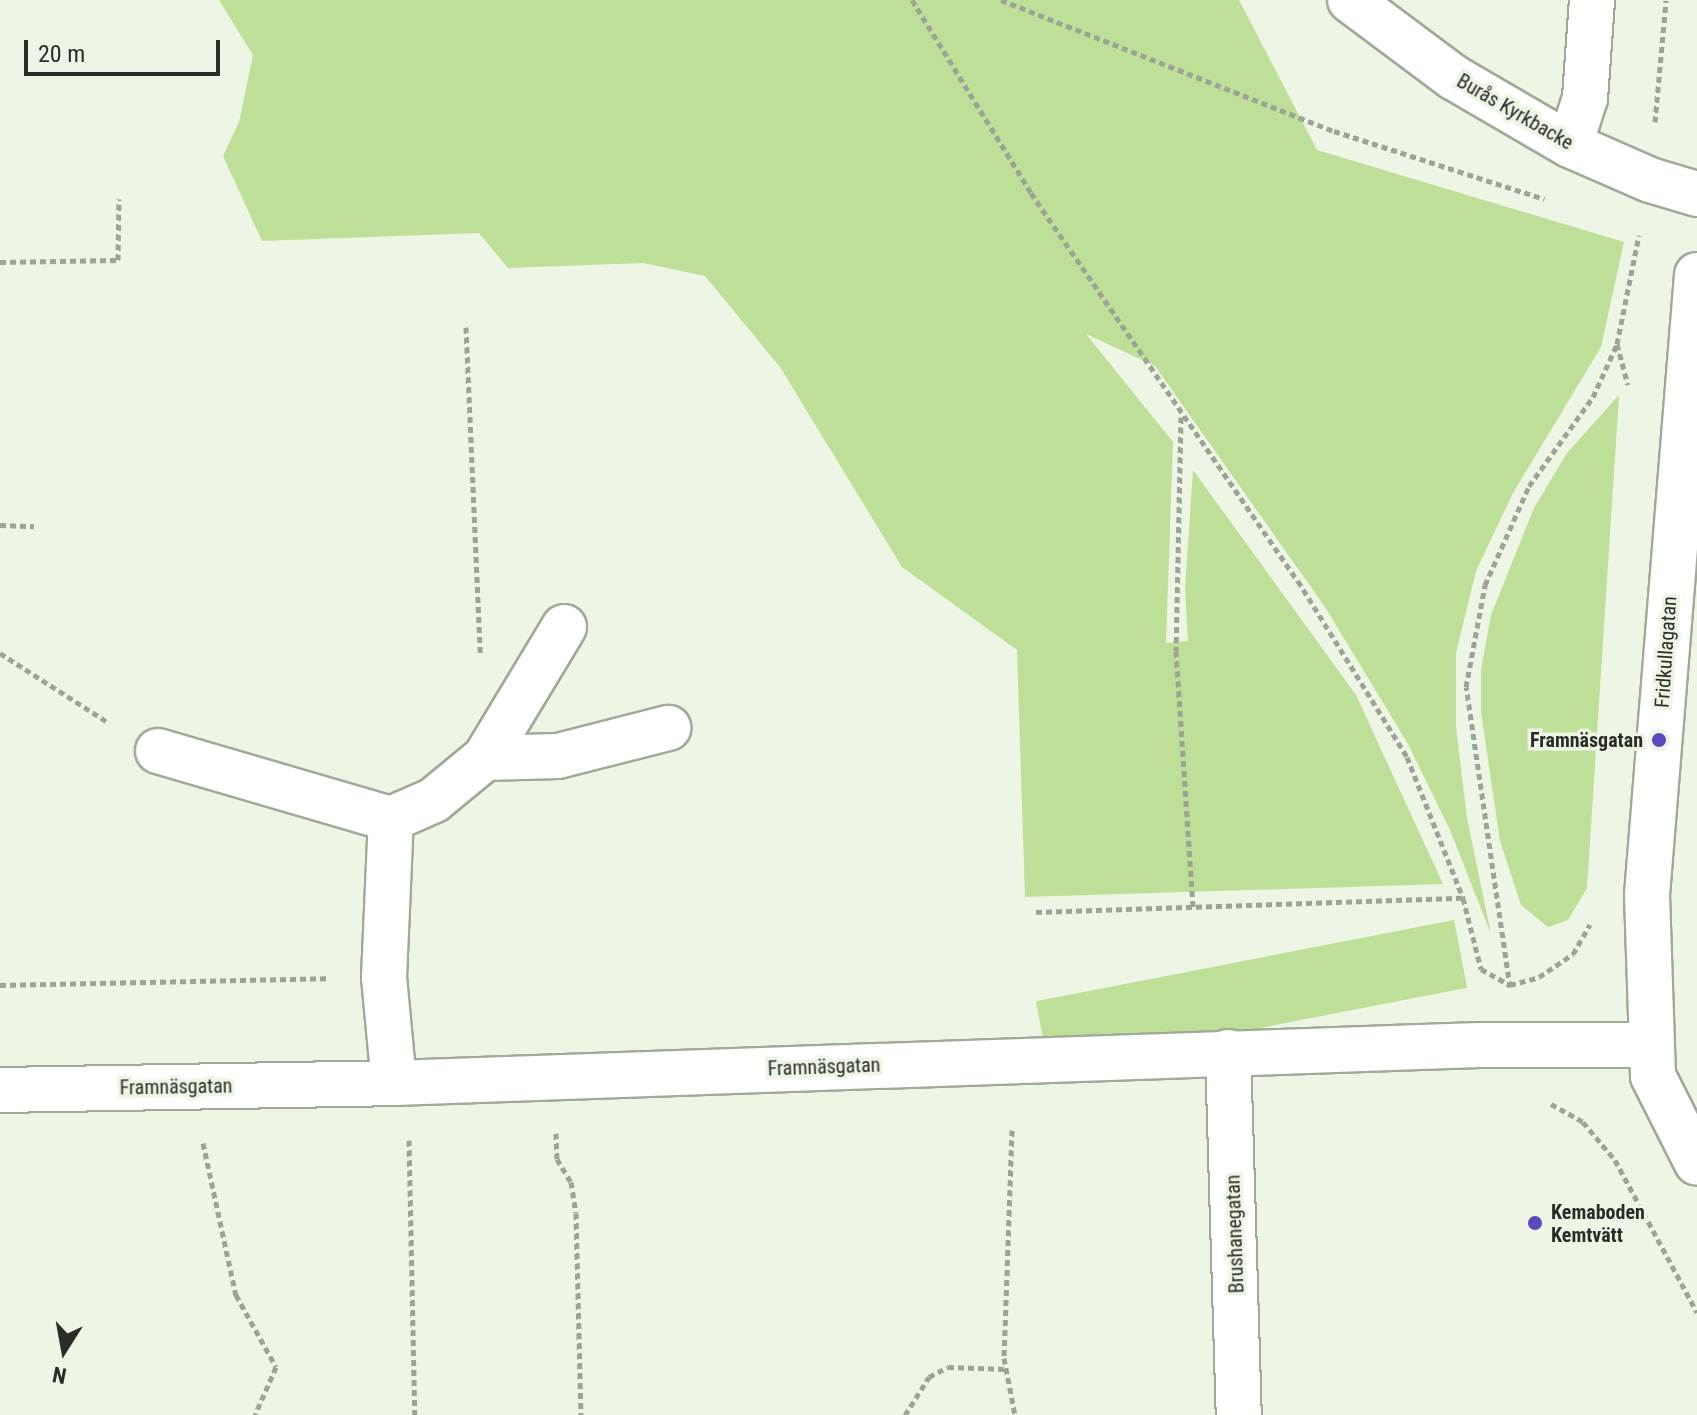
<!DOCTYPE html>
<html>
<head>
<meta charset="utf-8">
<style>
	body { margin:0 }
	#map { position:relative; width:1697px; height:1415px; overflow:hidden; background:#edf5e5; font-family:"Roboto Condensed",sans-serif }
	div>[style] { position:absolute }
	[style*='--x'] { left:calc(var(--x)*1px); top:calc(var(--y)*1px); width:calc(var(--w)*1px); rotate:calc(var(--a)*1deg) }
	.green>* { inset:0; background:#bddf97; transform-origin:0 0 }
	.path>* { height:5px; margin-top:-2.5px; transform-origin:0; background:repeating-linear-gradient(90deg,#9da397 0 6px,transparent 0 10px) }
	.roads { filter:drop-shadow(2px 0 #a1a999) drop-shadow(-2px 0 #a1a999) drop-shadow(0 2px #a1a999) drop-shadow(0 -2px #a1a999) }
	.minor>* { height:44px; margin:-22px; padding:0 22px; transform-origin:22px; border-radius:22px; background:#fff }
	.dots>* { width:22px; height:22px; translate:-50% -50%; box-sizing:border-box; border:4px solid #edf5e5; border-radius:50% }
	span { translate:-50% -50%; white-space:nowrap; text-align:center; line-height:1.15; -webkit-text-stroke:7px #edf5e5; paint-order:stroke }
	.street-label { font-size:20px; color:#2a2d27 }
	.poi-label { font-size:20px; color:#2a2d27; font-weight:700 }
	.right { translate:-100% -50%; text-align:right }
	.left { translate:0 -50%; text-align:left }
	.north { position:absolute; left:24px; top:1311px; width:80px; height:80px; -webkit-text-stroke:6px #edf5e5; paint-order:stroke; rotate:191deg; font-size:22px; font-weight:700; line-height:32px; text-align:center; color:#2a2d27 }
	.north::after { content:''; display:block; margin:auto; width:28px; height:36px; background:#2a2d27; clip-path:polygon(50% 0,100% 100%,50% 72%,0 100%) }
	.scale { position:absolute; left:24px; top:40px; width:196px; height:36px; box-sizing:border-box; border:4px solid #2a2d27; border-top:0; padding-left:10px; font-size:24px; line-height:28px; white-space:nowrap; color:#2a2d27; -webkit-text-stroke:6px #edf5e5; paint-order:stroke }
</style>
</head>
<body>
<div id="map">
	<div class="green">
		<i style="clip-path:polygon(219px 0,1239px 0,1317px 150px,1624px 242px,1601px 347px,1513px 493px,1476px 571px,1456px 653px,1456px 727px,1467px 818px,1491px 934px,1450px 830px,1408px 744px,1325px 607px,1155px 366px,1086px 334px,1173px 442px,1166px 643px,1188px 641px,1185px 589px,1193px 470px,1356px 695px,1443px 884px,1025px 897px,1017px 650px,902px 567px,780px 367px,705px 276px,643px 263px,508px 268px,479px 233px,262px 241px,223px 156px,239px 122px,253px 55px)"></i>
		<i style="clip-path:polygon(1619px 395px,1587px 888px,1568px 920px,1548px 927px,1521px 905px,1500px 841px,1481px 712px,1481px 670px,1491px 615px,1534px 508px,1567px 453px)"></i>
		<i style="left:1454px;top:920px;width:69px;height:426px;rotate:79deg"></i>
	</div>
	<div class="path">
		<i style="--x:912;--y:0;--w:227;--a:58.3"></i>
		<i style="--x:1031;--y:193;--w:471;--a:55.5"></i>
		<i style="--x:1298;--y:581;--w:207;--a:58.2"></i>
		<i style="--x:1407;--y:757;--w:152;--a:68.3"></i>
		<i style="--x:1463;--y:898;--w:73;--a:75.8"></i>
		<i style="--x:1481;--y:969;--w:33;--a:29"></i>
		<i style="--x:1510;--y:985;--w:30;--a:-15"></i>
		<i style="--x:1539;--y:977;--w:41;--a:-34.1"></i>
		<i style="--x:1573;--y:954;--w:34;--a:-60"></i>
		<i style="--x:1001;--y:0;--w:358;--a:21.5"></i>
		<i style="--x:1334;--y:131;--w:221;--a:17.9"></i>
		<i style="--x:1655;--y:122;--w:122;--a:-84.8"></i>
		<i style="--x:0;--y:262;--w:118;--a:-1"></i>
		<i style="--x:118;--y:260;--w:61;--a:-89.1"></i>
		<i style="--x:466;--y:327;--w:326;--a:87.5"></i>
		<i style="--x:1617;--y:344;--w:42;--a:75"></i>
		<i style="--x:1181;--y:417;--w:234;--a:91.2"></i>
		<i style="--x:1176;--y:651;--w:257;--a:86.2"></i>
		<i style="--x:0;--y:525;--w:34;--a:2"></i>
		<i style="--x:0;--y:653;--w:130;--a:32.7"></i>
		<i style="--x:1036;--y:912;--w:427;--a:-1.9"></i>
		<i style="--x:0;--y:985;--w:327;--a:-1.2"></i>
		<i style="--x:1510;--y:987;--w:303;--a:-98.3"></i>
		<i style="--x:1466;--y:687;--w:104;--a:-79.4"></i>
		<i style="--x:1485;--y:585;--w:108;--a:-66"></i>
		<i style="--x:1529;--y:486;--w:110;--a:-54.3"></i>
		<i style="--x:1593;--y:397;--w:58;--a:-65.6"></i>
		<i style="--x:1617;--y:344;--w:111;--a:-78.6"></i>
		<i style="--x:1551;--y:1104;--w:37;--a:29"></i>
		<i style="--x:1583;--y:1122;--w:50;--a:49.9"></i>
		<i style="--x:1615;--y:1160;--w:173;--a:61.7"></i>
		<i style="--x:1012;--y:1130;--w:228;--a:92"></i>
		<i style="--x:1004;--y:1358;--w:58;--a:79.1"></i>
		<i style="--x:556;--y:1133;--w:26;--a:88"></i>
		<i style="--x:557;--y:1159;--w:27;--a:59"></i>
		<i style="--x:571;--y:1182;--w:31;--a:81"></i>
		<i style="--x:576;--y:1213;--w:202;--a:88.6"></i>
		<i style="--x:409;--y:1140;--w:275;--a:88.8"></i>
		<i style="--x:203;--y:1143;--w:156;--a:77.8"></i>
		<i style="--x:236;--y:1295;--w:82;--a:60.9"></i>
		<i style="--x:276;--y:1367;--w:52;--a:113.6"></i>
		<i style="--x:905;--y:1415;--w:45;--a:-57.7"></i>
		<i style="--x:929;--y:1377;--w:21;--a:-28"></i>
		<i style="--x:948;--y:1367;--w:58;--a:2"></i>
	</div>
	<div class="roads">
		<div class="minor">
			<i style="--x:1350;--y:0;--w:129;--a:36.8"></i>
			<i style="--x:1453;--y:77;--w:135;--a:30.2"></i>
			<i style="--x:1570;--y:145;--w:87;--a:23.6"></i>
			<i style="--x:1650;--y:180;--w:49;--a:16.6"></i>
			<i style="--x:1570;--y:145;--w:49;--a:-72.3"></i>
			<i style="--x:1585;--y:98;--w:98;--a:-85.9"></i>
			<i style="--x:1697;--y:275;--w:622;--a:94.61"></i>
			<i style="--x:1647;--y:895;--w:181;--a:88.1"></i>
			<i style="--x:1653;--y:1076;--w:97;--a:63.2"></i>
			<i style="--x:158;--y:751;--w:243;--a:16.3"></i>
			<i style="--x:485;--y:758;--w:73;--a:-1.6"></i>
			<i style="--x:558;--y:756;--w:114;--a:-14.3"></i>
			<i style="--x:1228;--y:1052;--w:363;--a:88.3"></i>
			<i style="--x:394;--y:1083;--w:106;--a:-95.4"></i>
			<i style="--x:384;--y:977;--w:158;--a:-87.5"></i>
			<i style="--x:391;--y:819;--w:47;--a:-23.8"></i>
			<i style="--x:434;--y:800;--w:66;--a:-39.5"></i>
			<i style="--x:485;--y:758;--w:153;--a:-58.9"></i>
			<i style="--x:0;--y:1090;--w:394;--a:-1"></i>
			<i style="--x:394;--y:1083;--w:1086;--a:-2.01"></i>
			<i style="--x:1479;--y:1045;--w:169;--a:0"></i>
		</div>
	</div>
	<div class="dots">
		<i style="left:1659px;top:740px;background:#5c49c1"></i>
		<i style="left:1535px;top:1223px;background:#5c49c1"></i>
	</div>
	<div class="street-label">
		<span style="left:1515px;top:112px;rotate:30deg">Burås Kyrkbacke</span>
		<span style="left:1666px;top:652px;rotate:-86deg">Fridkullagatan</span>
		<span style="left:824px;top:1067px;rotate:-2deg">Framnäsgatan</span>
		<span style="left:176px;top:1087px;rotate:-1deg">Framnäsgatan</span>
		<span style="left:1235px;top:1234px;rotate:-92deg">Brushanegatan</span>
	</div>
	<div class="poi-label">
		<span class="right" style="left:1643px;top:740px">Framnäsgatan</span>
		<span class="left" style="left:1551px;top:1224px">Kemaboden<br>Kemtvätt</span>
	</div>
	<div class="north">N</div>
	<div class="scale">20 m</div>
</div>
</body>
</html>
